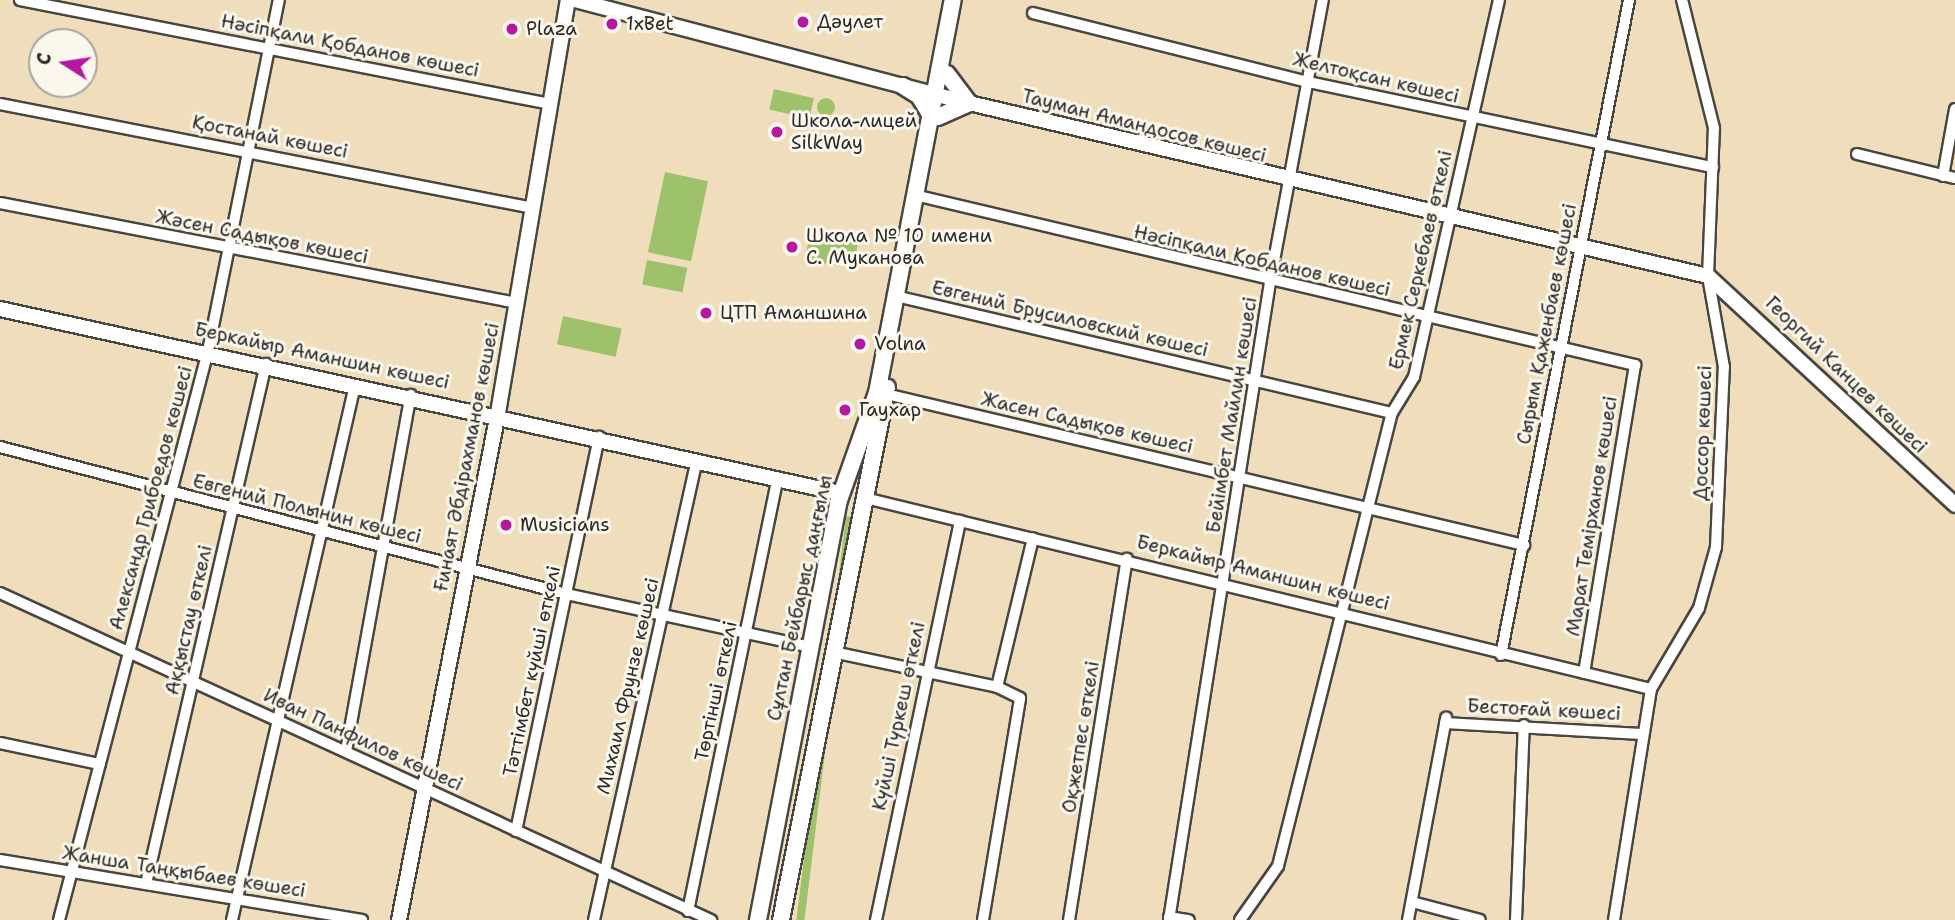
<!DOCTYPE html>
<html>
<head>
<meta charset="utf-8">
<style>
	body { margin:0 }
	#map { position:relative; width:1955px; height:920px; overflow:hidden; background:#efddbc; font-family:"Shantell Sans",sans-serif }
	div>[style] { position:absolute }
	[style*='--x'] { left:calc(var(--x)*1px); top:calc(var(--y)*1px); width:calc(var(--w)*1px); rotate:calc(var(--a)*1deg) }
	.green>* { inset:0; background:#9ec26c; transform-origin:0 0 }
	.round { border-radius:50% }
	.roads { filter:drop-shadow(2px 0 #484641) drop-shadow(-2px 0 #484641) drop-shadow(0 2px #484641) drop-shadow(0 -2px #484641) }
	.street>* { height:10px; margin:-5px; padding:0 5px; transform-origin:5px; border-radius:5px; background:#fff }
	.secondary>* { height:14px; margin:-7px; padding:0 7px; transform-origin:7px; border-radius:7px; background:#fff }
	.primary>* { height:16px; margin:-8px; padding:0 8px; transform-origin:8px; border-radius:8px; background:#fff }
	.dots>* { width:19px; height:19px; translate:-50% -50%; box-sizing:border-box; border:4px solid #fbf7ec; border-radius:50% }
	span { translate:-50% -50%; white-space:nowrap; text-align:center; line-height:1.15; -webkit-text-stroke:6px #fbf7ec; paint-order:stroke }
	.poi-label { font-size:19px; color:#2b2b2b }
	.left { translate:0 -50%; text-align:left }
	.street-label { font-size:19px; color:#2b2b2b }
	.north { position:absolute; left:28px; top:28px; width:70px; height:70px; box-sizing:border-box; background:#fbf7ec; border:2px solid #a8a59f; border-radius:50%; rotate:282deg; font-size:19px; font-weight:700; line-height:28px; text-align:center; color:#2b2b2b }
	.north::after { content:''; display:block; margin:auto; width:24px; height:32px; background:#b5179e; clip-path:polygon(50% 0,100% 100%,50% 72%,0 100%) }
</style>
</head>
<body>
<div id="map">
	<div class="green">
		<i style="left:774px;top:89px;width:41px;height:21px;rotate:13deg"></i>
		<i class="round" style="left:817px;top:98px;width:18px;height:18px"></i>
		<i style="left:665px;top:172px;width:44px;height:82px;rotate:12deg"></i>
		<i style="left:810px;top:233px;width:49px;height:27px;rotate:11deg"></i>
		<i style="left:647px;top:260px;width:41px;height:25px;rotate:11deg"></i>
		<i style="left:563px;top:316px;width:60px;height:29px;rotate:12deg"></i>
		<i style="left:846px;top:516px;width:8px;height:411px;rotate:7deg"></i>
	</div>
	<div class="roads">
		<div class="street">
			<i style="--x:20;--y:0;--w:540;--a:11.1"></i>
			<i style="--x:1033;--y:13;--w:284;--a:14.1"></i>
			<i style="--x:1308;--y:82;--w:414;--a:11.9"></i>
			<i style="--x:0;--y:104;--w:543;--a:11.04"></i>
			<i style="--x:1857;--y:154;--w:101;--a:13.8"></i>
			<i style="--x:1943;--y:176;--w:68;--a:-79.8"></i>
			<i style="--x:923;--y:197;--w:732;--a:13.28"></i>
			<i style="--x:1635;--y:365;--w:312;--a:99.4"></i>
			<i style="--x:0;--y:203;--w:527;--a:10.95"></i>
			<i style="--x:904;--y:298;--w:501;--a:13.26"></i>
			<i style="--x:886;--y:394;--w:656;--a:13.32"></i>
			<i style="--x:0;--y:447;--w:585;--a:14.56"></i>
			<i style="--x:566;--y:594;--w:251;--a:12.2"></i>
			<i style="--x:865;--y:498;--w:809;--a:13.66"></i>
			<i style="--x:0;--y:593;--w:783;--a:24.7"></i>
			<i style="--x:833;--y:652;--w:168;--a:12"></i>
			<i style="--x:1501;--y:655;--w:667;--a:-78.94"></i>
			<i style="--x:1445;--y:723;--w:196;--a:3.2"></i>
			<i style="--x:0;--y:743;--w:102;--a:11.9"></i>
			<i style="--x:346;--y:751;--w:362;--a:-79.7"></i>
			<i style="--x:516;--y:831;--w:403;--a:-78.1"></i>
			<i style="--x:0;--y:860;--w:367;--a:9.4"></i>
			<i style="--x:146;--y:884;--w:534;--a:-77.01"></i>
			<i style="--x:1412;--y:902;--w:70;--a:14.8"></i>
			<i style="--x:688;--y:911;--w:442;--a:-78.3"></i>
			<i style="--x:1169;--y:917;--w:20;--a:9"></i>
			<i style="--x:59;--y:920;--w:588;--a:-75.33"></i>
			<i style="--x:208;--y:351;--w:358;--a:-78.6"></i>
			<i style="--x:232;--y:920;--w:549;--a:-77.05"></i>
			<i style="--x:594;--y:920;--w:471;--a:-77.4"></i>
			<i style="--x:876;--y:920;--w:408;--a:-78.1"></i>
			<i style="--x:983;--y:920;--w:225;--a:-80.5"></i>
			<i style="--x:1020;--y:698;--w:25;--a:-154"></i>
			<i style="--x:997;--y:687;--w:153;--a:-76.4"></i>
			<i style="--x:1069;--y:920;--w:366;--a:-80.9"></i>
			<i style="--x:1169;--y:920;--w:646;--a:-81"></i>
			<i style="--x:1270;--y:282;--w:287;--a:-79.4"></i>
			<i style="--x:1240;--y:920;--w:66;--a:-54.9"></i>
			<i style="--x:1278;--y:866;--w:467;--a:-75.9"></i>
			<i style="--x:1392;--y:413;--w:42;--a:-58.6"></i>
			<i style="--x:1414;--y:377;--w:386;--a:-77.3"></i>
			<i style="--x:1408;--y:920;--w:206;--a:-79.3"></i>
			<i style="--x:1516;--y:920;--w:195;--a:-87.7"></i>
			<i style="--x:1614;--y:920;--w:234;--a:-80.9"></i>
			<i style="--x:1651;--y:689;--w:94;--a:-59.3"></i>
			<i style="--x:1699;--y:608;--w:63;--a:-74.4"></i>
			<i style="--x:1716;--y:547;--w:180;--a:-87.5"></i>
			<i style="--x:1724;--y:367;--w:92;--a:-100"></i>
			<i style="--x:1708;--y:276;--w:148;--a:-87.7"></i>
			<i style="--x:1714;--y:128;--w:132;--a:-104"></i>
		</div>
		<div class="secondary">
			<i style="--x:575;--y:0;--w:407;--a:14.7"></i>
			<i style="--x:969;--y:103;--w:759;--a:13.18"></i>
			<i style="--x:1708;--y:276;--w:337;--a:42.8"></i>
			<i style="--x:0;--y:309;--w:860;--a:12.36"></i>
			<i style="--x:399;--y:920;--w:517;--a:-78.95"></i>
			<i style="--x:498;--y:413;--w:419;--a:-80.4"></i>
		</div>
		<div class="primary">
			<i style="--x:947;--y:74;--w:36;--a:53"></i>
			<i style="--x:903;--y:86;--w:19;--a:32"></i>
			<i style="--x:919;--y:96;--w:23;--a:59"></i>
			<i style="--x:938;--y:117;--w:34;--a:-24"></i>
			<i style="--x:758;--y:920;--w:425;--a:-79.1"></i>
			<i style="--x:838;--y:503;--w:117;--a:-70.5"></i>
			<i style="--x:877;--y:393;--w:400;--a:-79.1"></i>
			<i style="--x:781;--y:920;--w:543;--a:-78.75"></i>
		</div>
	</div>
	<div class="dots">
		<i style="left:803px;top:22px;background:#b5179e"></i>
		<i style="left:612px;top:24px;background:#b5179e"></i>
		<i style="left:512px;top:29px;background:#b5179e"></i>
		<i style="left:777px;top:132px;background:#b5179e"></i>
		<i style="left:792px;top:247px;background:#b5179e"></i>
		<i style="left:706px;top:313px;background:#b5179e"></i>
		<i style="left:860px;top:344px;background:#b5179e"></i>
		<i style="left:845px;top:410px;background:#b5179e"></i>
		<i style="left:506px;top:525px;background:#b5179e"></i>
	</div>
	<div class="poi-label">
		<span class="left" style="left:817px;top:22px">Дәулет</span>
		<span class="left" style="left:626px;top:24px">1xBet</span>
		<span class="left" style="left:526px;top:29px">Plaza</span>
		<span class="left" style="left:791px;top:132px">Школа-лицей<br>SilkWay</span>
		<span class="left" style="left:806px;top:247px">Школа № 10 имени<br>С. Муканова</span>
		<span class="left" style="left:720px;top:313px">ЦТП Аманшина</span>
		<span class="left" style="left:874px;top:344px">Volna</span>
		<span class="left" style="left:859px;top:410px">Гаухар</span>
		<span class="left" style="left:520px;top:525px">Musicians</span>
	</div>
	<div class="street-label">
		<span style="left:350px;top:46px;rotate:11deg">Нәсіпқали Қобданов көшесі</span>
		<span style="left:1376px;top:78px;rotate:13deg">Желтоқсан көшесі</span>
		<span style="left:1144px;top:126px;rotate:14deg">Тауман Амандосов көшесі</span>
		<span style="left:270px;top:137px;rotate:11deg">Қостанай көшесі</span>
		<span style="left:262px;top:237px;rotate:11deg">Жәсен Садықов көшесі</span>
		<span style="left:1421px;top:260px;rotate:-77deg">Ермек Серкебаев өткелі</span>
		<span style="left:1262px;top:261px;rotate:13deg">Нәсіпқали Қобданов көшесі</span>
		<span style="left:1070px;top:319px;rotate:13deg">Евгений Брусиловский көшесі</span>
		<span style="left:1547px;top:324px;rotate:-79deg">Сырым Қаженбаев көшесі</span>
		<span style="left:322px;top:356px;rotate:12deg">Беркайыр Аманшин көшесі</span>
		<span style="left:1846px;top:375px;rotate:44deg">Георгий Канцев көшесі</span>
		<span style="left:1232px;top:415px;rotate:-81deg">Бейімбет Майлин көшесі</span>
		<span style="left:1087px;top:423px;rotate:13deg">Жасен Садықов көшесі</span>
		<span style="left:1703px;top:433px;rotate:-88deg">Доссор көшесі</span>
		<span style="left:467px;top:457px;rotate:-79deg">Ғинаят Әбдірахманов көшесі</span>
		<span style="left:151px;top:498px;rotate:-75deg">Александр Грибоедов көшесі</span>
		<span style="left:307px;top:509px;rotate:14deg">Евгений Полынин көшесі</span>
		<span style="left:1592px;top:516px;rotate:-81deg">Марат Темірханов көшесі</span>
		<span style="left:1263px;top:573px;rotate:14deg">Беркайыр Аманшин көшесі</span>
		<span style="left:800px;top:598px;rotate:-78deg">Сұлтан Бейбарыс даңғылы</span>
		<span style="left:189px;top:620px;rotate:-77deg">Аққыстау өткелі</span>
		<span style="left:532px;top:671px;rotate:-78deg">Тәттімбет күйші өткелі</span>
		<span style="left:628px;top:686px;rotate:-77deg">Михаил Фрунзе көшесі</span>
		<span style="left:716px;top:691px;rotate:-78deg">Төртінші өткелі</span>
		<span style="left:1544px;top:710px;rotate:3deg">Бестоғай көшесі</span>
		<span style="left:899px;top:716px;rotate:-78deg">Күйші Түркеш өткелі</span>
		<span style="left:1081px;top:737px;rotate:-81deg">Оқжетпес өткелі</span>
		<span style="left:363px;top:740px;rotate:25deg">Иван Панфилов көшесі</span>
		<span style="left:184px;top:872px;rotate:9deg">Жанша Таңқыбаев көшесі</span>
	</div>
	<div class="north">С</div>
</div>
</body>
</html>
